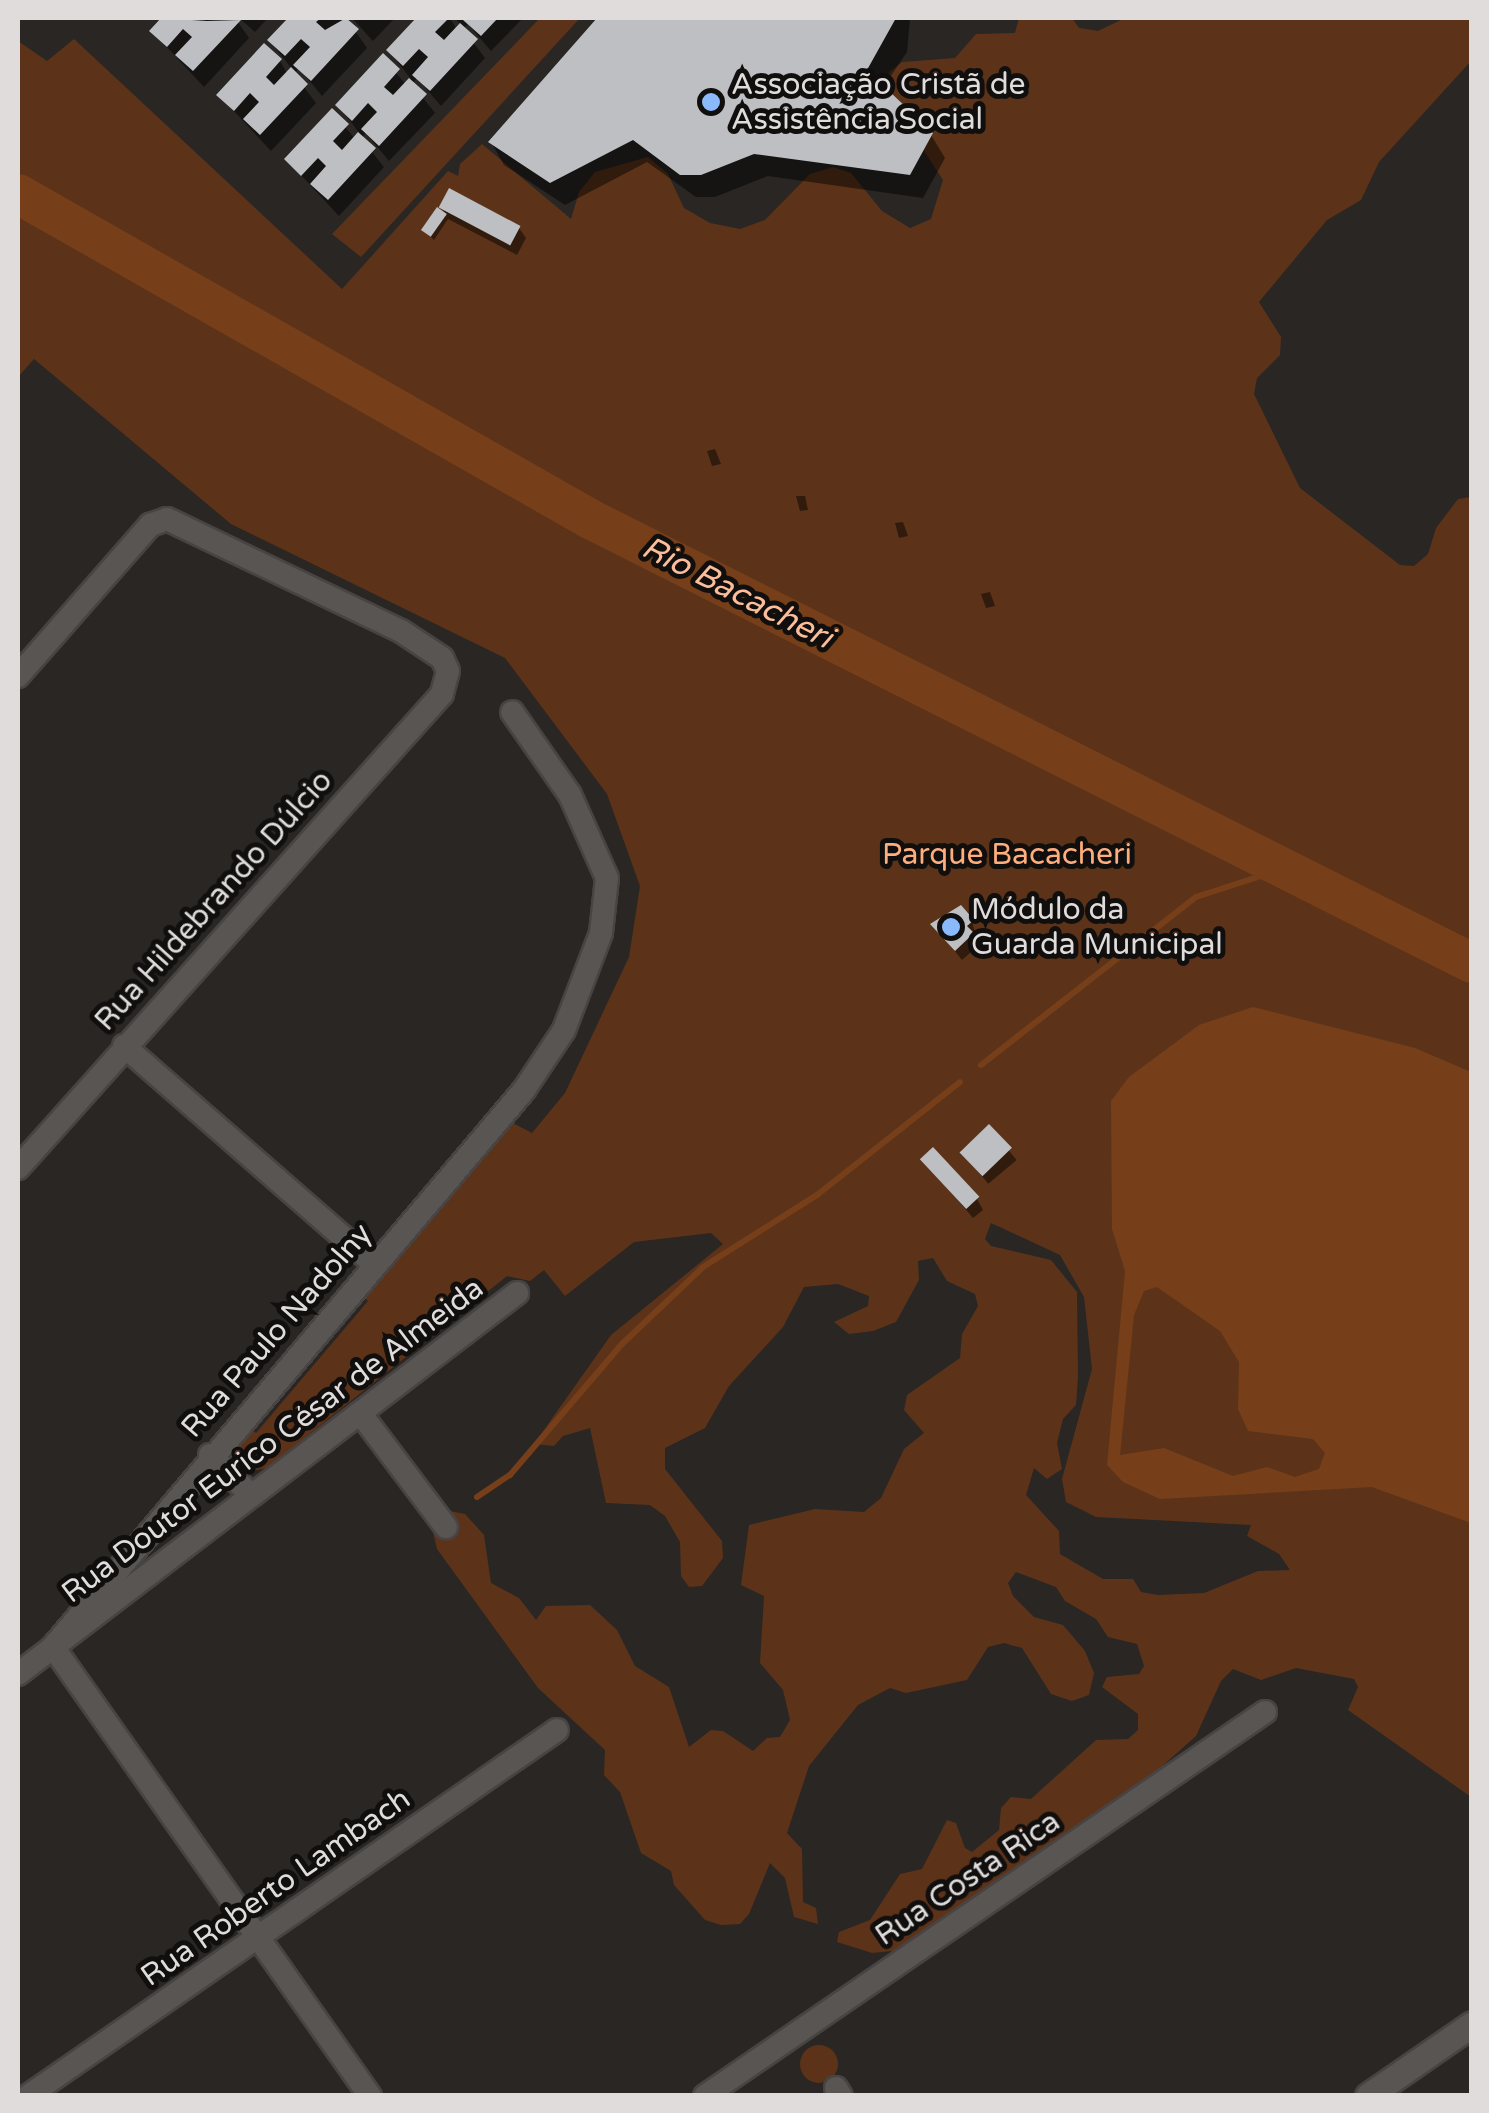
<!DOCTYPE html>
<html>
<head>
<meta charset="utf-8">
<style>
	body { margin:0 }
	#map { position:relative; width:1489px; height:2113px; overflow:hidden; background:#292624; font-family:"Varela Round",sans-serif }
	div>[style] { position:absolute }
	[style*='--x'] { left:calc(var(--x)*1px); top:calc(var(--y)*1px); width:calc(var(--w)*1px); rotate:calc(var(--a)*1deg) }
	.green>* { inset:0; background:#5c3319 }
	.round { border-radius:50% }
	.water>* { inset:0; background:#763f1a }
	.shadow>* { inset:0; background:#0007; transform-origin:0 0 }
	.stream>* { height:6px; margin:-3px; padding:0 3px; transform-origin:3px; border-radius:3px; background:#763f1a }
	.river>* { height:40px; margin:-20px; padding:0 20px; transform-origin:20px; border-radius:20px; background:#763f1a }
	.building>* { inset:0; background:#bdbfc3; transform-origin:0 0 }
	.roads { filter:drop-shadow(2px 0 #474443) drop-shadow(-2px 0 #474443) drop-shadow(0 2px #474443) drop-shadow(0 -2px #474443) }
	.minor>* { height:22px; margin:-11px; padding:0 11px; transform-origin:11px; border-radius:11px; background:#585553 }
	.secondary>* { height:25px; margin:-12.5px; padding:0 12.5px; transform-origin:12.5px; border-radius:12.5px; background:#585553 }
	.dots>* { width:28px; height:28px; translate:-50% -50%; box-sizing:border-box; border:5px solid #110f0e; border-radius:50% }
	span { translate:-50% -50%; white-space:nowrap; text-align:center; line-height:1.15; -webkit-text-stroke:10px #110f0e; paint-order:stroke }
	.poi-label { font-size:30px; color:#dfdcdb }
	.left { translate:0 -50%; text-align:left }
	.park-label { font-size:30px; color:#fead7c }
	.street-label { font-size:30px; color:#dfdcdb }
	.water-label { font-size:32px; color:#fcbe9a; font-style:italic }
	.frame { position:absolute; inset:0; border:20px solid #dfdcdb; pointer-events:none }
</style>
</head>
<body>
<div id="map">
	<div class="green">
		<i style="clip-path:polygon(540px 18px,580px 18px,361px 257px,332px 234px)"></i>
		<i style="clip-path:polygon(evenodd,1019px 18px,1072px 18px,1079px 28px,1098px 31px,1125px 18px,1471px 18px,1471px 61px,1379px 162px,1361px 200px,1327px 220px,1259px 302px,1281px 337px,1280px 355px,1257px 378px,1254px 394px,1300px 488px,1400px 565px,1414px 566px,1428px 554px,1436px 528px,1458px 499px,1471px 497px,1471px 1797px,1348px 1710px,1358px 1687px,1354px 1679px,1296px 1668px,1261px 1680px,1233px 1669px,1221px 1681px,1196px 1736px,1141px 1785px,940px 1925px,892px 1951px,872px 1953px,837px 1942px,839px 1932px,870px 1920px,900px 1874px,922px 1869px,947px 1820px,956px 1823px,965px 1848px,972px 1852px,999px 1830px,1001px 1808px,1011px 1797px,1031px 1799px,1096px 1740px,1128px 1739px,1138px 1730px,1138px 1714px,1102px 1687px,1107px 1677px,1139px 1674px,1144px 1666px,1137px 1644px,1108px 1637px,1096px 1619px,1065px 1601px,1056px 1587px,1016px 1572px,1008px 1583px,1013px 1596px,1034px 1617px,1063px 1625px,1085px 1651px,1094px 1673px,1089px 1695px,1072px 1701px,1051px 1694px,1022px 1648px,1004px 1643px,988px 1647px,967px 1680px,906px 1693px,890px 1688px,858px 1705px,809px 1766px,787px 1833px,802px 1849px,803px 1902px,816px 1908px,818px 1924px,794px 1917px,785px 1878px,770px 1863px,749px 1914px,740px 1924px,721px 1925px,705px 1920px,674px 1885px,671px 1871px,641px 1853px,620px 1792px,604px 1775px,605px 1750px,538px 1688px,437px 1549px,429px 1516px,440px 1509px,465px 1514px,484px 1535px,491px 1583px,519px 1598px,536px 1620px,546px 1606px,590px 1605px,617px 1630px,635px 1666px,669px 1687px,689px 1747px,711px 1730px,723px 1731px,753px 1751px,767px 1738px,780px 1737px,790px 1720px,783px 1690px,760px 1663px,764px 1596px,741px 1585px,749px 1525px,815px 1509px,864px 1512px,881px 1498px,904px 1449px,924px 1433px,904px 1410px,907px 1395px,960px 1358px,962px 1334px,978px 1306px,975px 1294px,947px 1281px,933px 1258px,918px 1261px,919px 1280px,896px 1322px,873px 1331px,849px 1334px,834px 1322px,868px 1306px,869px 1296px,838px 1284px,804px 1287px,783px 1327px,729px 1386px,705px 1428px,665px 1448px,665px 1469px,722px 1541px,723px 1558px,702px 1586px,689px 1587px,681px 1576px,680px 1542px,665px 1516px,650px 1505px,606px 1503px,590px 1428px,563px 1436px,554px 1446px,534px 1444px,611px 1335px,723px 1244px,711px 1233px,634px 1242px,565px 1296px,544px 1270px,530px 1281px,507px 1276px,267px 1468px,246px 1472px,230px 1462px,243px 1423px,256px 1433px,368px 1301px,357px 1290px,507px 1120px,532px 1133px,565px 1093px,629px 957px,640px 886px,607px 794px,505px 658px,231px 524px,34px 359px,18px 377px,18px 41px,47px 61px,74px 39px,342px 289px,448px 171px,458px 176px,460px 164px,482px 144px,571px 219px,579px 192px,595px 172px,648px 157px,668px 174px,684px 208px,710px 223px,740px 229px,765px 220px,810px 174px,833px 167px,851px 173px,882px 211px,910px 228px,931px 219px,943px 180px,889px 97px,889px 72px,902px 62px,955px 58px,976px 34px,1015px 33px,1019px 18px,991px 1223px,1060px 1255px,1084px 1297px,1092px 1369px,1062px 1479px,1066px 1502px,1096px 1517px,1251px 1525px,1247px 1536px,1279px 1554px,1290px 1570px,1258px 1571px,1204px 1593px,1158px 1595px,1141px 1592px,1133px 1579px,1103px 1579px,1060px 1554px,1059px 1531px,1026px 1495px,1034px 1468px,1047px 1479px,1062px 1469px,1057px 1443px,1063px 1419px,1076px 1405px,1078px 1377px,1077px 1292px,1051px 1260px,991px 1246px,985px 1239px,991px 1223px)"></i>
		<i class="round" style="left:800px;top:2045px;width:38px;height:38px"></i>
	</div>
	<div class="water">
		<i style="clip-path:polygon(evenodd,1253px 1007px,1415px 1048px,1471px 1072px,1471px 1523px,1372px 1487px,1160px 1499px,1123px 1482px,1107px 1465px,1125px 1271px,1112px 1229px,1111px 1101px,1129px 1077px,1199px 1025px,1253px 1007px,1157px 1287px,1220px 1331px,1239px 1362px,1238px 1409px,1248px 1431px,1313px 1439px,1325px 1453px,1319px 1469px,1295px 1477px,1267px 1467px,1233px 1476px,1164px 1448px,1120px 1455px,1134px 1315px,1144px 1291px,1157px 1287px)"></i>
	</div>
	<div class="shadow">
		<i style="clip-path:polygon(165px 18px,235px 18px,249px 38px,204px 87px,152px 31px)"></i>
		<i style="clip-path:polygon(239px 18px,268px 18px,255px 32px)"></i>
		<i style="clip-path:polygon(292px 18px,346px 18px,367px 48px,322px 96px,299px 68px,294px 74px,316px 103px,271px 151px,219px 95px,280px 61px,288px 75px,292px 69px,270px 41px)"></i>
		<i style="clip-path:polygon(352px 18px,395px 18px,373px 41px)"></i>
		<i style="clip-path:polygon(420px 18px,450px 18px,457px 30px,462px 25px,454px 18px,523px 18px,491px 51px,468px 24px,463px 29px,485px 58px,441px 106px,417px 78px,412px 84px,435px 113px,389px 161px,366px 133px,361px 138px,384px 167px,339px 216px,287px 160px,332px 111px,355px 139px,360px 134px,338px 105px,383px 57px,406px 85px,411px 79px,389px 51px)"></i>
		<i style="clip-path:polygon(601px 18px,910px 18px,907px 52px,882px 89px,931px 135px,945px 158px,923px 198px,768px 176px,715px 197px,696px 197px,647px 162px,565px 205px,504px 165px,491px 142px)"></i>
		<i style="clip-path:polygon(442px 208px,519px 228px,526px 238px,517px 255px,448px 219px,434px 240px,424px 230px,438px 210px,447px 217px)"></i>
		<i style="clip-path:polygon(715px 449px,721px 464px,712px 466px,707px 451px)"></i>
		<i style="clip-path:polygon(796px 496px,805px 496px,808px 510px,800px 511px)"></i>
		<i style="clip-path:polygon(903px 522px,908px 536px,899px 538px,895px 523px)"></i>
		<i style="clip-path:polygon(990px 592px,995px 606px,986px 608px,981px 594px)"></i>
		<i style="clip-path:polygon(972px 921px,978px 946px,962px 960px,934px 925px)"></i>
		<i style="left:989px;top:1127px;width:43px;height:37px;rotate:50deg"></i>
		<i style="clip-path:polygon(923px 1159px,977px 1199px,983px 1210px,973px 1218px)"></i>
	</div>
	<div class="stream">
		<i style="--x:981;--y:1065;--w:273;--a:-38"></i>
		<i style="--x:1196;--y:897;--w:87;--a:-18"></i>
		<i style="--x:477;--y:1497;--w:40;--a:-34"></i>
		<i style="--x:510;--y:1475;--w:172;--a:-49.5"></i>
		<i style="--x:622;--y:1344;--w:112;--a:-43.5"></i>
		<i style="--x:703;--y:1267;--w:135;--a:-32.3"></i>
		<i style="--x:817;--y:1195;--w:182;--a:-38.3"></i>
	</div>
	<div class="river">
		<i style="--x:18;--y:194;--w:658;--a:29.6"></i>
		<i style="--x:590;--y:519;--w:987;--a:26.72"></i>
	</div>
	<div class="building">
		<i style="clip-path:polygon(161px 18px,207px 21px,241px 20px,193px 71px,175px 55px,192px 37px,183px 29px,167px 47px,149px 31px)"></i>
		<i style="clip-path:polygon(288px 18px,321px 18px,316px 22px,325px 30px,346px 18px,359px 29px,311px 81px,293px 65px,310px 47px,301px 39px,285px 56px,267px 40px)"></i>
		<i style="clip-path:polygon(416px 18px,449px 18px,435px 32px,444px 40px,460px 23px,478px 39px,430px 91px,412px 75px,428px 57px,419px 49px,403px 66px,386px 50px)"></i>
		<i style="clip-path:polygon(498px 18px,481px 36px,463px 20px,465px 18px)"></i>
		<i style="clip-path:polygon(597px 18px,896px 18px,867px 70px,933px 133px,910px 175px,754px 154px,701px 175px,680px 175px,633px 140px,550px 183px,488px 142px)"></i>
		<i style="clip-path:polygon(264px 43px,282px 59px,266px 77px,274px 85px,291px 67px,308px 84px,260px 135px,243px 119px,259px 102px,250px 93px,234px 111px,216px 95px)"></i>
		<i style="clip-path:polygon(383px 53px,400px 69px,384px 87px,393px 95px,409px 78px,427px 94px,379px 146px,361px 129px,377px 112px,368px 103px,352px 121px,335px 105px)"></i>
		<i style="clip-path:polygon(332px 108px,349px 124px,333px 141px,342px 150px,358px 132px,376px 148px,328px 200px,310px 184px,326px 166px,318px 158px,301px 176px,284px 159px)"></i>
		<i style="left:449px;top:188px;width:81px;height:22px;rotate:28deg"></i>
		<i style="left:437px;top:207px;width:12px;height:28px;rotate:35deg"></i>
		<i style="clip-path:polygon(961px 905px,974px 920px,967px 926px,974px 933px,955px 951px,930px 924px)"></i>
		<i style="left:989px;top:1124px;width:33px;height:41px;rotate:46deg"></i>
		<i style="left:933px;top:1147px;width:68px;height:18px;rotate:47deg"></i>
	</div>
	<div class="roads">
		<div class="minor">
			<i style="--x:18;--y:676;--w:201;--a:-48.8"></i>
			<i style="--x:150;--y:525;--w:18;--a:-19"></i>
			<i style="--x:167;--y:519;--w:259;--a:25.6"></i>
			<i style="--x:401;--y:631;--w:49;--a:33.4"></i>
			<i style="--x:442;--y:658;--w:14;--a:65"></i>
			<i style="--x:448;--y:671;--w:24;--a:105"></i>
			<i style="--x:442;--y:694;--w:636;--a:131.81"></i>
			<i style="--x:124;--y:1046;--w:332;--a:41.1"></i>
			<i style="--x:360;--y:1413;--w:143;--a:53"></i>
			<i style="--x:210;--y:1455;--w:57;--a:44.3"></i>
			<i style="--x:18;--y:1674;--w:628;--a:-37.36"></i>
			<i style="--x:836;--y:2088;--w:9;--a:58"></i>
			<i style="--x:28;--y:2096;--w:643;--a:-34.68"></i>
			<i style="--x:370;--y:2096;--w:550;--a:-125.22"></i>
			<i style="--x:53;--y:1647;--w:729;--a:-49.78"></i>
			<i style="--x:524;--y:1090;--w:72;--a:-56.3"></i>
			<i style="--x:564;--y:1030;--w:104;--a:-69.1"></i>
			<i style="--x:601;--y:933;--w:55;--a:-83.8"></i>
			<i style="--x:607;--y:878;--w:91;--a:-114"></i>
			<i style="--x:570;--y:795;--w:101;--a:-124.9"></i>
			<i style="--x:705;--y:2096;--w:679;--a:-34.44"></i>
		</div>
		<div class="secondary">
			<i style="--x:1368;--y:2096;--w:126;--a:-34.7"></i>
		</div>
	</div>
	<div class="dots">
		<i style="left:711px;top:102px;background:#8abafc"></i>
		<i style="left:951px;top:927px;background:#8abafc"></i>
	</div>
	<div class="poi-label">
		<span class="left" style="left:731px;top:102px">Associação Cristã de<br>Assistência Social</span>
		<span class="left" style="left:971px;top:927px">Módulo da<br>Guarda Municipal</span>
	</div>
	<div class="park-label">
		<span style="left:1007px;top:855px">Parque Bacacheri</span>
	</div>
	<div class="street-label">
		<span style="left:214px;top:901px;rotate:-48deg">Rua Hildebrando Dúlcio</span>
		<span style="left:277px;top:1331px;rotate:-49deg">Rua Paulo Nadolny</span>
		<span style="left:273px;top:1441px;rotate:-37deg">Rua Doutor Eurico César de Almeida</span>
		<span style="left:968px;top:1879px;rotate:-34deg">Rua Costa Rica</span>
		<span style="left:276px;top:1888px;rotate:-35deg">Rua Roberto Lambach</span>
	</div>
	<div class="water-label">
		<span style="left:737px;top:593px;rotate:27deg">Rio Bacacheri</span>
	</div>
	<div class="frame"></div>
</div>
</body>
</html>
